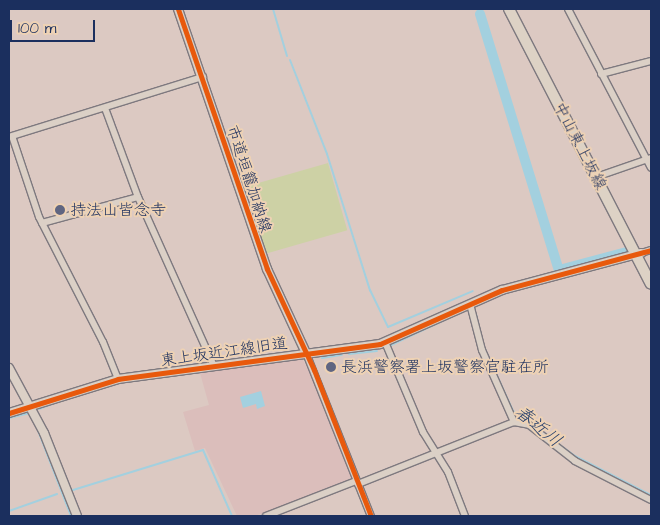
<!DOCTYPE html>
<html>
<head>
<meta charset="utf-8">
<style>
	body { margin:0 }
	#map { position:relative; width:660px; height:525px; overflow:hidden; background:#dcc9c2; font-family:"Architects Daughter","Klee One",sans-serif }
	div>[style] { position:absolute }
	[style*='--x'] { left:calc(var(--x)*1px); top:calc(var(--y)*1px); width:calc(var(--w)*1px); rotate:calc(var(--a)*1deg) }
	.built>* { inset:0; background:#dbbebb }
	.green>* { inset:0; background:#cdd1a5; transform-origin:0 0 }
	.water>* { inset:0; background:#a3d0df }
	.stream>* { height:2px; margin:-1px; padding:0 1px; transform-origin:1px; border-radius:1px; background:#a3d0df }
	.river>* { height:10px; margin:-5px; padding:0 5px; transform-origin:5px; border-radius:5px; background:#a3d0df }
	.roads { filter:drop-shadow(1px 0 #7e797f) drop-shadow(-1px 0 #7e797f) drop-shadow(0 1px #7e797f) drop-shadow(0 -1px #7e797f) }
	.minor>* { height:6px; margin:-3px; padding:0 3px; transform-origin:3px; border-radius:3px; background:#dbd0c6 }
	.tertiary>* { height:8px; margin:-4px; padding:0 4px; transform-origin:4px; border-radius:4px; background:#dbd0c6 }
	.primary>* { height:10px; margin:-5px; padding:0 5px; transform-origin:5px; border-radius:5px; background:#ddd2c5 }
	.cycleway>* { height:5px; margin:-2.5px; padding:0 2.5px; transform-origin:2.5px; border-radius:2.5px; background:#e8590c }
	.dots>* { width:14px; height:14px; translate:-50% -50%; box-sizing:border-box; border:2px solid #eed2b4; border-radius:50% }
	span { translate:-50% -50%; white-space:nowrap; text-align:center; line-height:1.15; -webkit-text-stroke:4px #eed2b4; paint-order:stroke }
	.street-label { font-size:16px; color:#1b2f5e }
	.poi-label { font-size:16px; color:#1b2f5e }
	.left { translate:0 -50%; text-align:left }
	.water-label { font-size:18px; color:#263f6c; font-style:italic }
	.frame { position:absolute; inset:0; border:10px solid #1b2f5e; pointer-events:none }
	.scale { position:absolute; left:10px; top:20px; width:85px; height:22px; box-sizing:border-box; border:2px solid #1b2f5e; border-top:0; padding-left:6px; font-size:15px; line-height:18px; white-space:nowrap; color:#1b2f5e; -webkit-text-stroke:4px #eed2b4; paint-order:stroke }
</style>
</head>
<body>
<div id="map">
	<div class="built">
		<i style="clip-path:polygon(302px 358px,322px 398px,353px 479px,255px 516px,237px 516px,205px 448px,195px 451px,183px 412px,209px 405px,200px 373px)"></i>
	</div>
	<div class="green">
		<i style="left:328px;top:163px;width:70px;height:85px;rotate:74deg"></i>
	</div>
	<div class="water">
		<i style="clip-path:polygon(261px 391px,265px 406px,257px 409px,256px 404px,243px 408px,240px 397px)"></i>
	</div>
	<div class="stream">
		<i style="--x:273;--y:9;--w:49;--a:73.4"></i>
		<i style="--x:290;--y:60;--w:101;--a:68.5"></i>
		<i style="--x:327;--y:154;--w:143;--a:72.5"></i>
		<i style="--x:370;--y:290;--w:41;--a:64.1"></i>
		<i style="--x:388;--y:327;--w:92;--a:-23"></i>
		<i style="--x:476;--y:314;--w:22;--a:77"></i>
		<i style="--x:389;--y:346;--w:75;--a:-25.2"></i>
		<i style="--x:484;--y:347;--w:70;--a:65.6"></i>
		<i style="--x:513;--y:411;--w:77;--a:36"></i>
		<i style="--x:575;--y:456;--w:85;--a:27.2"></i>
		<i style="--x:349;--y:354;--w:28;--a:-6"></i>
		<i style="--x:322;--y:358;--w:20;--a:-9"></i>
		<i style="--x:39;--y:409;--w:17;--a:-21"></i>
		<i style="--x:9;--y:418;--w:21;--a:-14"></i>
		<i style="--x:37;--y:428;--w:94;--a:68.9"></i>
		<i style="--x:73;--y:490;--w:136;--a:-17.1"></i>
		<i style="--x:203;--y:450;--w:72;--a:66.3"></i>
		<i style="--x:9;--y:511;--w:51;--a:-19.5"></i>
	</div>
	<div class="river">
		<i style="--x:480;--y:14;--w:268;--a:72.9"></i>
		<i style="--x:559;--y:270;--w:70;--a:-14.8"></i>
	</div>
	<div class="roads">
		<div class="minor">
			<i style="--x:568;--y:9;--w:179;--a:62.4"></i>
			<i style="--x:601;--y:74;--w:52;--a:-14.6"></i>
			<i style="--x:105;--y:108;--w:95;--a:69.7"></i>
			<i style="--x:138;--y:197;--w:185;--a:65.8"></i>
			<i style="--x:596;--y:177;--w:58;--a:-19.1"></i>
			<i style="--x:42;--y:223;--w:99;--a:-15.2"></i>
			<i style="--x:641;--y:253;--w:10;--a:-17"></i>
			<i style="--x:470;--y:304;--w:48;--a:75.4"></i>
			<i style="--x:482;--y:350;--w:79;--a:66"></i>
			<i style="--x:514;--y:422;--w:15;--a:11"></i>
			<i style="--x:529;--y:425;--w:58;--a:38"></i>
			<i style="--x:575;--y:461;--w:85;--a:27.2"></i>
			<i style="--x:385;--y:342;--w:98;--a:67.1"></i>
			<i style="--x:423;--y:432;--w:47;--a:58"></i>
			<i style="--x:448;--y:472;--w:47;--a:68.9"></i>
			<i style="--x:306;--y:353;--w:175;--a:68.3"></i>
			<i style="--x:118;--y:379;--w:40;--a:-112"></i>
			<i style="--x:103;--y:342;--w:140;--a:-117.1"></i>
			<i style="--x:39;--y:217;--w:85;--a:-108.4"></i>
			<i style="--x:12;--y:136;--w:200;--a:-17.2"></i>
			<i style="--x:358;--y:484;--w:168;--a:-21.7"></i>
			<i style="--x:266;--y:516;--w:97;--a:-21.3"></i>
		</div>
		<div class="tertiary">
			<i style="--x:178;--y:9;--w:275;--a:71.1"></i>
			<i style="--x:267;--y:269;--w:93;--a:65.1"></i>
			<i style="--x:9;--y:368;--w:74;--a:61.7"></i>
			<i style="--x:44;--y:433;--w:89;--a:68.3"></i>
			<i style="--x:9;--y:413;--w:114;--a:-17.3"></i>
			<i style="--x:118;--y:379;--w:264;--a:-7.6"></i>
			<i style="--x:380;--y:344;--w:133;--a:-23.9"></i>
			<i style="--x:502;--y:290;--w:144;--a:-14.9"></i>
		</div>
		<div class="primary">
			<i style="--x:509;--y:9;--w:309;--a:62.7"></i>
		</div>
	</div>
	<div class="cycleway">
		<i style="--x:178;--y:9;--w:275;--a:71.1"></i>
		<i style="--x:267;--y:269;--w:111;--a:65"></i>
		<i style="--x:314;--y:370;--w:157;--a:68.7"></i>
		<i style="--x:9;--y:413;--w:114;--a:-17.3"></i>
		<i style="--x:118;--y:379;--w:264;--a:-7.6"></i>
		<i style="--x:380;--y:344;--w:133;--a:-23.9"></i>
		<i style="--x:502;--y:290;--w:154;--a:-15"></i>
	</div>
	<div class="dots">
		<i style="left:60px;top:210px;background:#5f6581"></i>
		<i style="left:331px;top:367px;background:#5f6581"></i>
	</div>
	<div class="street-label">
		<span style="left:580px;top:146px;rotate:63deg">中山東上坂線</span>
		<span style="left:249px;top:179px;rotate:72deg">市道垣籠加納線</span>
		<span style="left:224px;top:352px;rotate:-8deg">東上坂近江線旧道</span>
	</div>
	<div class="poi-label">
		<span class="left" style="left:70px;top:210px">持法山皆念寺</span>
		<span class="left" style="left:341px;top:367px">長浜警察署上坂警察官駐在所</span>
	</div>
	<div class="water-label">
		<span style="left:538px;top:427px;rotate:39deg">春近川</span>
	</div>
	<div class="frame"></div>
	<div class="scale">100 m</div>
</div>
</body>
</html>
